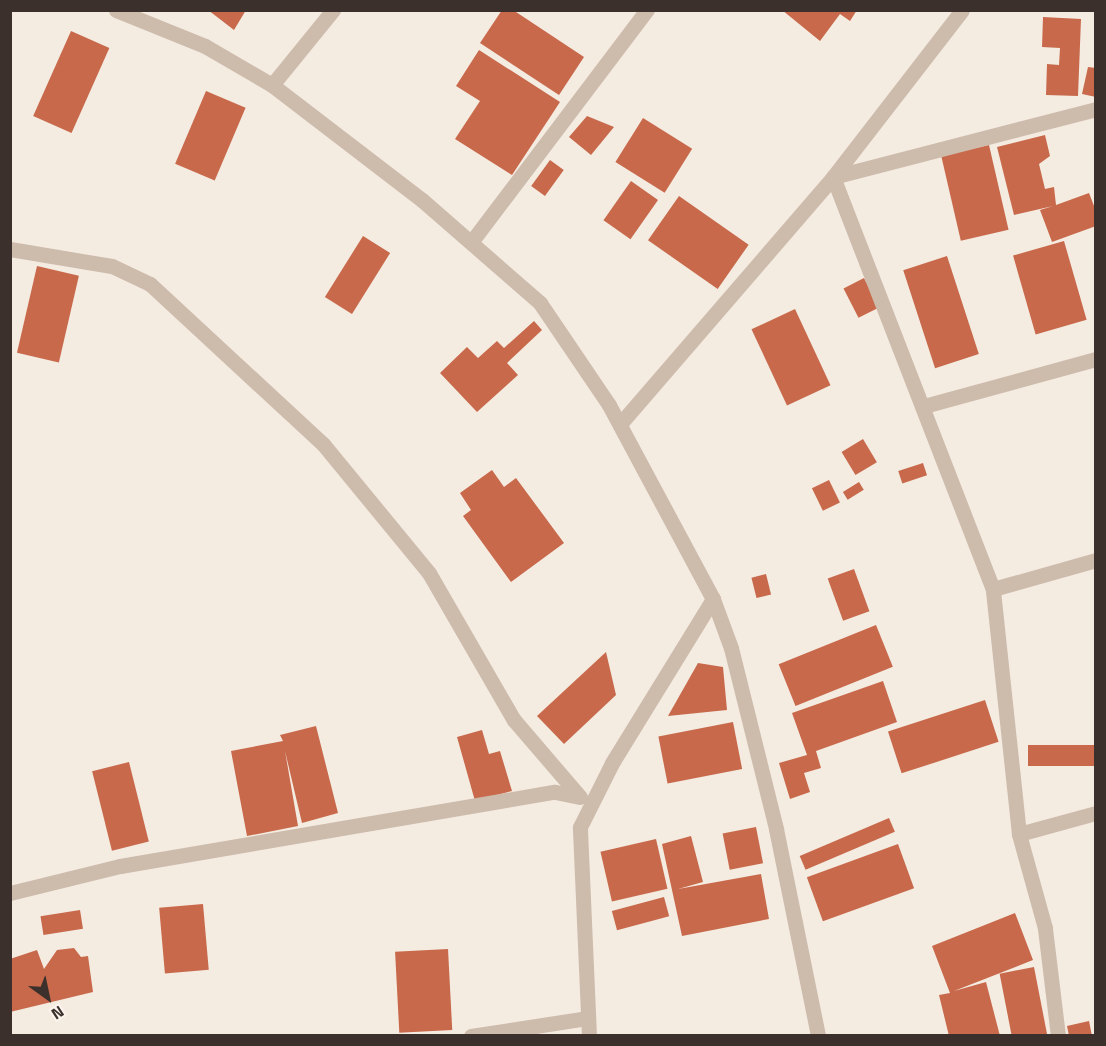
<!DOCTYPE html>
<html>
<head>
<meta charset="utf-8">
<style>
	body { margin:0 }
	#map { position:relative; width:1106px; height:1046px; overflow:hidden; background:#f4ebe1; font-family:"Titillium Web",sans-serif }
	div>[style] { position:absolute }
	[style*='--x'] { left:calc(var(--x)*1px); top:calc(var(--y)*1px); width:calc(var(--w)*1px); rotate:calc(var(--a)*1deg) }
	.building>* { inset:0; background:#c8694b; transform-origin:0 0 }
	.minor>* { height:15px; margin:-7.5px; padding:0 7.5px; transform-origin:7.5px; border-radius:7.5px; background:#cdbbac }
	span { translate:-50% -50%; white-space:nowrap; text-align:center; line-height:1.15; -webkit-text-stroke:4.5px #fbf5ee; paint-order:stroke }
	.frame { position:absolute; inset:0; border:12px solid #3b302b; pointer-events:none }
	.north { position:absolute; left:18px; top:968px; width:60px; height:60px; -webkit-text-stroke:4px #fbf5ee; paint-order:stroke; rotate:147deg; font-size:16px; font-weight:700; line-height:24px; text-align:center; color:#3b302b }
	.north::after { content:''; display:block; margin:auto; width:21px; height:27px; background:#3b302b; clip-path:polygon(50% 0,100% 100%,50% 72%,0 100%) }
</style>
</head>
<body>
<div id="map">
	<div class="building">
		<i style="clip-path:polygon(208px 10px,246px 10px,234px 30px)"></i>
		<i style="clip-path:polygon(502px 10px,513px 10px,584px 57px,559px 95px,480px 43px)"></i>
		<i style="clip-path:polygon(782px 10px,857px 10px,850px 21px,840px 14px,820px 41px)"></i>
		<i style="clip-path:polygon(1043px 17px,1081px 19px,1078px 96px,1046px 95px,1047px 64px,1059px 65px,1060px 48px,1042px 47px)"></i>
		<i style="left:71px;top:31px;width:42px;height:93px;rotate:24deg"></i>
		<i style="clip-path:polygon(479px 50px,560px 102px,512px 175px,455px 139px,480px 101px,456px 86px)"></i>
		<i style="clip-path:polygon(1088px 67px,1096px 68px,1096px 97px,1082px 94px)"></i>
		<i style="left:206px;top:91px;width:43px;height:79px;rotate:23deg"></i>
		<i style="clip-path:polygon(587px 116px,614px 127px,591px 155px,569px 137px)"></i>
		<i style="left:643px;top:118px;width:58px;height:52px;rotate:32deg"></i>
		<i style="clip-path:polygon(1045px 135px,1050px 156px,1039px 164px,1045px 189px,1054px 187px,1056px 205px,1089px 193px,1096px 211px,1096px 226px,1052px 242px,1040px 210px,1053px 206px,1014px 215px,997px 147px)"></i>
		<i style="left:989px;top:145px;width:87px;height:49px;rotate:77deg"></i>
		<i style="left:550px;top:160px;width:17px;height:32px;rotate:36deg"></i>
		<i style="left:631px;top:181px;width:33px;height:48px;rotate:35deg"></i>
		<i style="left:679px;top:196px;width:85px;height:54px;rotate:35deg"></i>
		<i style="left:363px;top:236px;width:32px;height:72px;rotate:32deg"></i>
		<i style="left:1064px;top:241px;width:82px;height:53px;rotate:74deg"></i>
		<i style="left:947px;top:256px;width:103px;height:46px;rotate:72deg"></i>
		<i style="left:37px;top:266px;width:43px;height:89px;rotate:13deg"></i>
		<i style="left:864px;top:278px;width:33px;height:23px;rotate:63deg"></i>
		<i style="left:795px;top:309px;width:84px;height:48px;rotate:65deg"></i>
		<i style="clip-path:polygon(534px 321px,542px 330px,507px 363px,518px 375px,477px 412px,440px 373px,467px 347px,478px 358px,497px 341px,504px 348px)"></i>
		<i style="left:863px;top:439px;width:27px;height:25px;rotate:59deg"></i>
		<i style="left:923px;top:463px;width:13px;height:26px;rotate:72deg"></i>
		<i style="clip-path:polygon(492px 470px,504px 487px,516px 478px,564px 543px,511px 582px,463px 516px,471px 510px,460px 493px)"></i>
		<i style="left:829px;top:480px;width:25px;height:19px;rotate:64deg"></i>
		<i style="left:859px;top:482px;width:9px;height:19px;rotate:58deg"></i>
		<i style="left:854px;top:569px;width:45px;height:28px;rotate:70deg"></i>
		<i style="left:766px;top:574px;width:21px;height:15px;rotate:76deg"></i>
		<i style="left:876px;top:625px;width:45px;height:105px;rotate:68deg"></i>
		<i style="clip-path:polygon(606px 652px,616px 695px,564px 744px,537px 716px)"></i>
		<i style="clip-path:polygon(698px 663px,723px 667px,727px 710px,668px 716px)"></i>
		<i style="clip-path:polygon(883px 681px,897px 722px,816px 751px,821px 768px,804px 773px,810px 792px,790px 799px,779px 763px,807px 755px,792px 713px)"></i>
		<i style="left:985px;top:700px;width:44px;height:102px;rotate:72deg"></i>
		<i style="left:733px;top:722px;width:48px;height:76px;rotate:79deg"></i>
		<i style="clip-path:polygon(316px 726px,338px 813px,302px 823px,285px 751px,298px 826px,247px 836px,231px 751px,283px 741px,280px 735px)"></i>
		<i style="clip-path:polygon(482px 730px,489px 754px,500px 751px,512px 791px,475px 801px,457px 737px)"></i>
		<i style="left:1096px;top:745px;width:21px;height:68px;rotate:90deg"></i>
		<i style="left:129px;top:762px;width:82px;height:38px;rotate:76deg"></i>
		<i style="left:889px;top:818px;width:15px;height:97px;rotate:67deg"></i>
		<i style="left:756px;top:827px;width:37px;height:34px;rotate:79deg"></i>
		<i style="clip-path:polygon(691px 836px,703px 882px,678px 889px,761px 874px,769px 919px,682px 936px,662px 844px)"></i>
		<i style="left:656px;top:839px;width:51px;height:57px;rotate:77deg"></i>
		<i style="left:898px;top:844px;width:47px;height:97px;rotate:70deg"></i>
		<i style="left:664px;top:897px;width:20px;height:54px;rotate:75deg"></i>
		<i style="left:203px;top:904px;width:66px;height:44px;rotate:85deg"></i>
		<i style="left:80px;top:910px;width:19px;height:40px;rotate:81deg"></i>
		<i style="clip-path:polygon(1015px 913px,1033px 960px,954px 991px,986px 982px,1000px 1036px,949px 1036px,939px 995px,950px 993px,932px 946px)"></i>
		<i style="clip-path:polygon(74px 948px,81px 957px,88px 956px,93px 992px,10px 1012px,10px 959px,37px 950px,44px 969px,57px 950px)"></i>
		<i style="left:448px;top:949px;width:81px;height:53px;rotate:87deg"></i>
		<i style="left:1034px;top:967px;width:70px;height:35px;rotate:79deg"></i>
		<i style="clip-path:polygon(1089px 1021px,1092px 1036px,1069px 1036px,1067px 1026px)"></i>
	</div>
	<div class="minor">
		<i style="--x:116;--y:10;--w:96;--a:22"></i>
		<i style="--x:205;--y:46;--w:78;--a:30.2"></i>
		<i style="--x:272;--y:85;--w:189;--a:37.5"></i>
		<i style="--x:422;--y:200;--w:157;--a:41.1"></i>
		<i style="--x:540;--y:303;--w:123;--a:55.9"></i>
		<i style="--x:609;--y:405;--w:220;--a:61.8"></i>
		<i style="--x:713;--y:599;--w:52;--a:69.8"></i>
		<i style="--x:731;--y:648;--w:187;--a:76"></i>
		<i style="--x:776;--y:829;--w:211;--a:78.5"></i>
		<i style="--x:272;--y:85;--w:97;--a:-50.9"></i>
		<i style="--x:833;--y:177;--w:442;--a:68.8"></i>
		<i style="--x:833;--y:177;--w:272;--a:-14.5"></i>
		<i style="--x:472;--y:241;--w:290;--a:-52.9"></i>
		<i style="--x:10;--y:249;--w:103;--a:9.5"></i>
		<i style="--x:112;--y:266;--w:42;--a:25.3"></i>
		<i style="--x:150;--y:284;--w:236;--a:42.8"></i>
		<i style="--x:323;--y:444;--w:167;--a:50.6"></i>
		<i style="--x:429;--y:573;--w:170;--a:60"></i>
		<i style="--x:514;--y:720;--w:101;--a:49.4"></i>
		<i style="--x:924;--y:406;--w:178;--a:-15.3"></i>
		<i style="--x:620;--y:424;--w:326;--a:-49.2"></i>
		<i style="--x:833;--y:177;--w:211;--a:-52.3"></i>
		<i style="--x:1019;--y:834;--w:80;--a:-15.3"></i>
		<i style="--x:10;--y:893;--w:113;--a:-13.8"></i>
		<i style="--x:120;--y:866;--w:441;--a:-9.7"></i>
		<i style="--x:555;--y:792;--w:25;--a:11"></i>
		<i style="--x:471;--y:1036;--w:117;--a:-8.8"></i>
		<i style="--x:589;--y:1036;--w:209;--a:-92.5"></i>
		<i style="--x:580;--y:827;--w:72;--a:-63.4"></i>
		<i style="--x:612;--y:763;--w:193;--a:-58.4"></i>
		<i style="--x:1058;--y:1036;--w:109;--a:-96.9"></i>
		<i style="--x:1045;--y:928;--w:98;--a:-105.5"></i>
		<i style="--x:1019;--y:834;--w:246;--a:-96.1"></i>
		<i style="--x:993;--y:589;--w:107;--a:-15.7"></i>
	</div>
	<div class="frame"></div>
	<div class="north">N</div>
</div>
</body>
</html>
